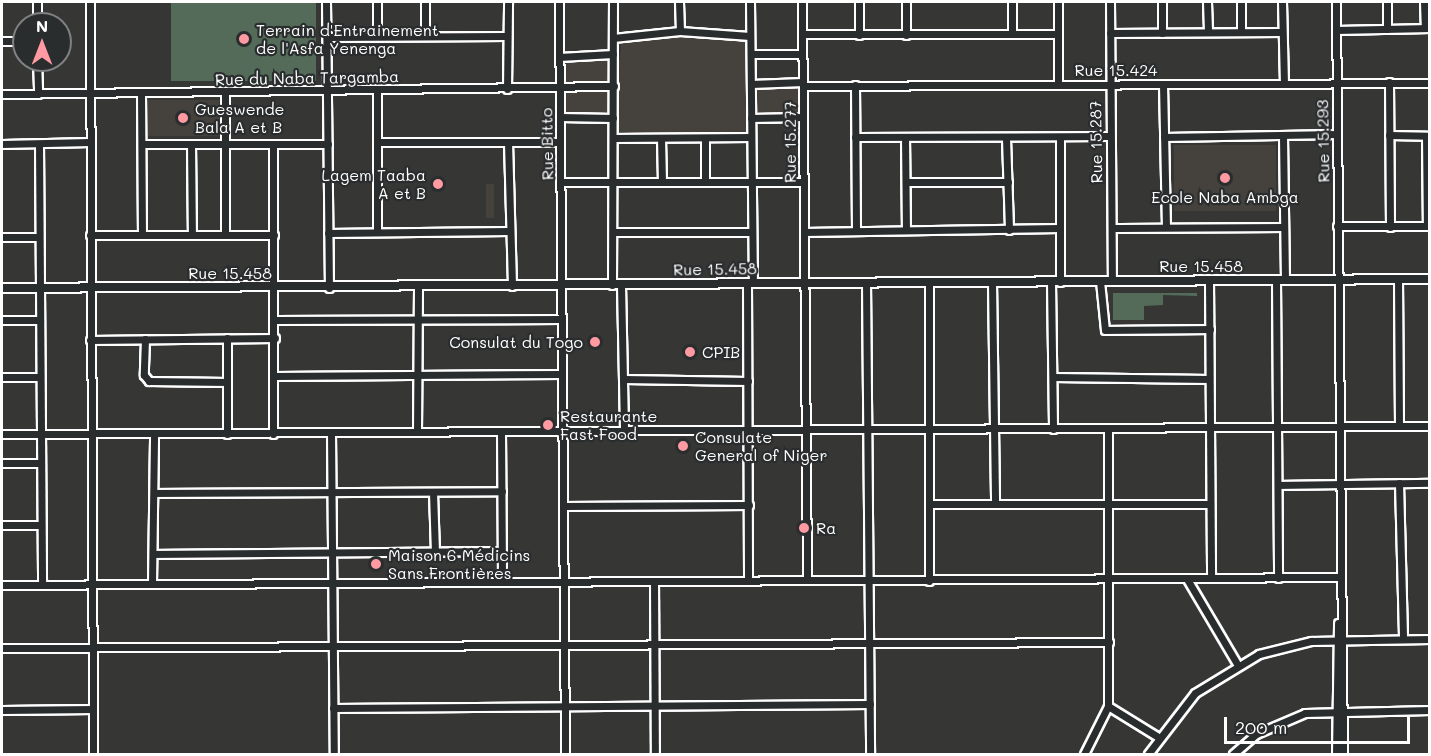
<!DOCTYPE html>
<html>
<head>
<meta charset="utf-8">
<style>
	body { margin:0 }
	#map { position:relative; width:1431px; height:756px; overflow:hidden; background:#363635; font-family:Mali,sans-serif }
	div>[style] { position:absolute }
	[style*='--x'] { left:calc(var(--x)*1px); top:calc(var(--y)*1px); width:calc(var(--w)*1px); rotate:calc(var(--a)*1deg) }
	.built>* { inset:0; background:#45413d; transform-origin:0 0 }
	.green>* { inset:0; background:#536b58; transform-origin:0 0 }
	.roads { filter:drop-shadow(2px 0 #fff) drop-shadow(-2px 0 #fff) drop-shadow(0 2px #fff) drop-shadow(0 -2px #fff) }
	.minor>* { height:7px; margin:-3.5px; padding:0 3.5px; transform-origin:3.5px; border-radius:3.5px; background:#2a2d2e }
	.major>* { height:8px; margin:-4px; padding:0 4px; transform-origin:4px; border-radius:4px; background:#2a2d2e }
	.dots>* { width:16px; height:16px; translate:-50% -50%; box-sizing:border-box; border:3px solid #2a2d2e; border-radius:50% }
	span { translate:-50% -50%; white-space:nowrap; text-align:center; line-height:1.15; -webkit-text-stroke:4.5px #2a2d2e; paint-order:stroke }
	.poi-label { font-size:16px; color:#fff }
	.left { translate:0 -50%; text-align:left }
	.right { translate:-100% -50%; text-align:right }
	.street-label { font-size:16px; color:#fff }
	.frame { position:absolute; inset:0; border:3px solid #fff; pointer-events:none }
	.north { position:absolute; left:12px; top:12px; width:60px; height:60px; box-sizing:border-box; background:#2a2d2e; border:2px solid #7f8182; border-radius:50%; rotate:0deg; font-size:16px; font-weight:700; line-height:24px; text-align:center; color:#fff }
	.north::after { content:''; display:block; margin:auto; width:21px; height:27px; background:#ff9aa2; clip-path:polygon(50% 0,100% 100%,50% 72%,0 100%) }
	.scale { position:absolute; left:1224px; top:717px; width:186px; height:27px; box-sizing:border-box; border:3px solid #fff; border-top:0; padding-left:8px; font-size:18px; line-height:21px; white-space:nowrap; color:#fff; -webkit-text-stroke:4px #2a2d2e; paint-order:stroke }
</style>
</head>
<body>
<div id="map">
	<div class="built">
		<i style="clip-path:polygon(678px 35px,746px 38px,746px 86px,799px 86px,800px 122px,747px 122px,746px 135px,617px 137px,617px 116px,564px 115px,566px 61px,620px 60px,621px 43px)"></i>
		<i style="left:147px;top:100px;width:72px;height:36px"></i>
		<i style="left:1174px;top:145px;width:102px;height:66px"></i>
		<i style="left:486px;top:184px;width:8px;height:34px"></i>
	</div>
	<div class="green">
		<i style="left:171px;top:2px;width:145px;height:79px"></i>
		<i style="clip-path:polygon(1113px 293px,1197px 293px,1197px 296px,1163px 295px,1163px 305px,1144px 306px,1144px 320px,1113px 320px)"></i>
	</div>
	<div class="roads">
		<div class="minor">
			<i style="--x:37;--y:2;--w:22;--a:90"></i>
			<i style="--x:90;--y:2;--w:752;--a:89.77"></i>
			<i style="--x:326;--y:2;--w:286;--a:89.4"></i>
			<i style="--x:377;--y:2;--w:34;--a:90"></i>
			<i style="--x:425;--y:2;--w:34;--a:90"></i>
			<i style="--x:559;--y:2;--w:752;--a:89.54"></i>
			<i style="--x:679;--y:2;--w:29;--a:88"></i>
			<i style="--x:750;--y:2;--w:281;--a:89.4"></i>
			<i style="--x:802;--y:2;--w:578;--a:89.5"></i>
			<i style="--x:859;--y:2;--w:33;--a:90"></i>
			<i style="--x:906;--y:2;--w:33;--a:90"></i>
			<i style="--x:1012;--y:2;--w:32;--a:90"></i>
			<i style="--x:1110;--y:2;--w:279;--a:89.6"></i>
			<i style="--x:1162;--y:2;--w:31;--a:90"></i>
			<i style="--x:1207;--y:2;--w:30;--a:88"></i>
			<i style="--x:1241;--y:2;--w:30;--a:90"></i>
			<i style="--x:1282;--y:2;--w:80;--a:88.6"></i>
			<i style="--x:1336;--y:2;--w:752;--a:89.47"></i>
			<i style="--x:1424;--y:2;--w:26;--a:88"></i>
			<i style="--x:1387;--y:29;--w:27;--a:-90"></i>
			<i style="--x:1336;--y:30;--w:94;--a:-1.2"></i>
			<i style="--x:1110;--y:33;--w:172;--a:-0.3"></i>
			<i style="--x:802;--y:34;--w:255;--a:0"></i>
			<i style="--x:327;--y:37;--w:179;--a:-0.3"></i>
			<i style="--x:613;--y:38;--w:67;--a:-6"></i>
			<i style="--x:680;--y:31;--w:70;--a:4.1"></i>
			<i style="--x:2;--y:41;--w:22;--a:0"></i>
			<i style="--x:751;--y:54;--w:51;--a:0"></i>
			<i style="--x:559;--y:57;--w:54;--a:-3.2"></i>
			<i style="--x:37;--y:60;--w:34;--a:88"></i>
			<i style="--x:1389;--y:82;--w:145;--a:89.6"></i>
			<i style="--x:1058;--y:83;--w:81;--a:-90"></i>
			<i style="--x:751;--y:84;--w:52;--a:-2.2"></i>
			<i style="--x:1163;--y:84;--w:143;--a:88.8"></i>
			<i style="--x:855;--y:85;--w:145;--a:89.6"></i>
			<i style="--x:803;--y:86;--w:627;--a:-0.27"></i>
			<i style="--x:507;--y:89;--w:87;--a:-89.3"></i>
			<i style="--x:225;--y:92;--w:143;--a:90"></i>
			<i style="--x:141;--y:93;--w:142;--a:89.6"></i>
			<i style="--x:2;--y:94;--w:612;--a:-0.75"></i>
			<i style="--x:560;--y:117;--w:53;--a:1.1"></i>
			<i style="--x:751;--y:118;--w:52;--a:-1.1"></i>
			<i style="--x:1389;--y:135;--w:39;--a:1"></i>
			<i style="--x:1283;--y:136;--w:144;--a:89.2"></i>
			<i style="--x:1426;--y:136;--w:90;--a:89.4"></i>
			<i style="--x:855;--y:137;--w:253;--a:-0.2"></i>
			<i style="--x:905;--y:137;--w:92;--a:89.4"></i>
			<i style="--x:1060;--y:137;--w:145;--a:90"></i>
			<i style="--x:1164;--y:137;--w:173;--a:-1"></i>
			<i style="--x:613;--y:138;--w:138;--a:-0.4"></i>
			<i style="--x:661;--y:138;--w:43;--a:88.7"></i>
			<i style="--x:1006;--y:138;--w:92;--a:88.1"></i>
			<i style="--x:377;--y:142;--w:183;--a:0"></i>
			<i style="--x:508;--y:142;--w:144;--a:88.4"></i>
			<i style="--x:2;--y:144;--w:88;--a:-1.3"></i>
			<i style="--x:39;--y:144;--w:441;--a:89.6"></i>
			<i style="--x:142;--y:144;--w:186;--a:0"></i>
			<i style="--x:191;--y:144;--w:91;--a:89.4"></i>
			<i style="--x:273;--y:144;--w:290;--a:90"></i>
			<i style="--x:705;--y:181;--w:43;--a:-90"></i>
			<i style="--x:561;--y:182;--w:242;--a:0"></i>
			<i style="--x:906;--y:182;--w:102;--a:0"></i>
			<i style="--x:1337;--y:226;--w:93;--a:0"></i>
			<i style="--x:1112;--y:228;--w:172;--a:-0.3"></i>
			<i style="--x:377;--y:232;--w:142;--a:-90"></i>
			<i style="--x:613;--y:232;--w:138;--a:0"></i>
			<i style="--x:804;--y:232;--w:255;--a:-0.9"></i>
			<i style="--x:328;--y:233;--w:181;--a:-0.6"></i>
			<i style="--x:90;--y:235;--w:184;--a:0"></i>
			<i style="--x:2;--y:237;--w:36;--a:0"></i>
			<i style="--x:1398;--y:279;--w:147;--a:89.6"></i>
			<i style="--x:1276;--y:280;--w:298;--a:89.6"></i>
			<i style="--x:1100;--y:281;--w:49;--a:84.2"></i>
			<i style="--x:1105;--y:330;--w:105;--a:-0.5"></i>
			<i style="--x:1209;--y:281;--w:297;--a:89.6"></i>
			<i style="--x:866;--y:282;--w:472;--a:89.5"></i>
			<i style="--x:929;--y:282;--w:299;--a:90"></i>
			<i style="--x:992;--y:282;--w:222;--a:89.2"></i>
			<i style="--x:1051;--y:282;--w:147;--a:89.2"></i>
			<i style="--x:747;--y:284;--w:297;--a:89.8"></i>
			<i style="--x:612;--y:285;--w:283;--a:-89.8"></i>
			<i style="--x:621;--y:285;--w:147;--a:88.8"></i>
			<i style="--x:2;--y:320;--w:37;--a:0"></i>
			<i style="--x:274;--y:320;--w:288;--a:-0.2"></i>
			<i style="--x:227;--y:338;--w:96;--a:90"></i>
			<i style="--x:145;--y:339;--w:36;--a:92"></i>
			<i style="--x:144;--y:375;--w:8;--a:50"></i>
			<i style="--x:149;--y:381;--w:78;--a:0.7"></i>
			<i style="--x:90;--y:340;--w:185;--a:-0.6"></i>
			<i style="--x:275;--y:376;--w:287;--a:-0.4"></i>
			<i style="--x:2;--y:377;--w:38;--a:0"></i>
			<i style="--x:1053;--y:377;--w:156;--a:0.7"></i>
			<i style="--x:624;--y:379;--w:124;--a:0.9"></i>
			<i style="--x:417;--y:432;--w:146;--a:-89.6"></i>
			<i style="--x:501;--y:432;--w:150;--a:89.6"></i>
			<i style="--x:331;--y:433;--w:321;--a:89.5"></i>
			<i style="--x:2;--y:434;--w:1428;--a:-0.32"></i>
			<i style="--x:2;--y:463;--w:39;--a:0"></i>
			<i style="--x:1399;--y:483;--w:156;--a:88.5"></i>
			<i style="--x:1279;--y:485;--w:151;--a:-0.8"></i>
			<i style="--x:433;--y:492;--w:59;--a:88.1"></i>
			<i style="--x:154;--y:493;--w:348;--a:-0.3"></i>
			<i style="--x:930;--y:504;--w:280;--a:0"></i>
			<i style="--x:563;--y:506;--w:186;--a:-0.3"></i>
			<i style="--x:2;--y:525;--w:39;--a:0"></i>
			<i style="--x:153;--y:554;--w:348;--a:-0.5"></i>
			<i style="--x:1187;--y:579;--w:99;--a:59.5"></i>
			<i style="--x:654;--y:581;--w:173;--a:89.7"></i>
			<i style="--x:152;--y:583;--w:149;--a:-89.2"></i>
			<i style="--x:2;--y:585;--w:1336;--a:-0.34"></i>
			<i style="--x:2;--y:648;--w:1107;--a:-0.31"></i>
			<i style="--x:1108;--y:706;--w:59;--a:31.8"></i>
			<i style="--x:333;--y:708;--w:537;--a:-0.43"></i>
			<i style="--x:2;--y:710;--w:91;--a:-0.6"></i>
			<i style="--x:1084;--y:754;--w:54;--a:-63.4"></i>
			<i style="--x:1108;--y:706;--w:278;--a:-90"></i>
			<i style="--x:1148;--y:754;--w:77;--a:-52.4"></i>
			<i style="--x:1195;--y:693;--w:75;--a:-31.4"></i>
			<i style="--x:1259;--y:654;--w:54;--a:-14"></i>
			<i style="--x:1311;--y:641;--w:119;--a:-1"></i>
			<i style="--x:1233;--y:754;--w:30;--a:-41"></i>
			<i style="--x:1256;--y:734;--w:53;--a:-23.2"></i>
			<i style="--x:1305;--y:713;--w:125;--a:-1.4"></i>
			<i style="--x:1336;--y:754;--w:131;--a:-89.1"></i>
		</div>
		<div class="major">
			<i style="--x:2;--y:288;--w:1428;--a:-0.36"></i>
		</div>
	</div>
	<div class="dots">
		<i style="left:244px;top:39px;background:#ff9aa2"></i>
		<i style="left:183px;top:118px;background:#ff9aa2"></i>
		<i style="left:1225px;top:178px;background:#ff9aa2"></i>
		<i style="left:438px;top:184px;background:#ff9aa2"></i>
		<i style="left:595px;top:342px;background:#ff9aa2"></i>
		<i style="left:690px;top:352px;background:#ff9aa2"></i>
		<i style="left:548px;top:425px;background:#ff9aa2"></i>
		<i style="left:683px;top:446px;background:#ff9aa2"></i>
		<i style="left:804px;top:528px;background:#ff9aa2"></i>
		<i style="left:376px;top:564px;background:#ff9aa2"></i>
	</div>
	<div class="poi-label">
		<span class="left" style="left:256px;top:39px">Terrain d'Entrainement<br>de l'Asfa Yenenga</span>
		<span class="left" style="left:195px;top:118px">Gueswende<br>Bala A et B</span>
		<span class="right" style="left:426px;top:184px">Lagem Taaba<br>A et B</span>
		<span style="left:1225px;top:197px">Ecole Naba Ambga</span>
		<span class="right" style="left:583px;top:342px">Consulat du Togo</span>
		<span class="left" style="left:702px;top:352px">CPIB</span>
		<span class="left" style="left:560px;top:425px">Restaurante<br>Fast Food</span>
		<span class="left" style="left:695px;top:446px">Consulate<br>General of Niger</span>
		<span class="left" style="left:816px;top:528px">Ra</span>
		<span class="left" style="left:388px;top:564px">Maison 6 Médicins<br>Sans Frontières</span>
	</div>
	<div class="street-label">
		<span style="left:1116px;top:70px">Rue 15.424</span>
		<span style="left:307px;top:78px;rotate:-1deg">Rue du Naba Targamba</span>
		<span style="left:1323px;top:141px;rotate:-91deg">Rue 15.293</span>
		<span style="left:790px;top:142px;rotate:-90deg">Rue 15.277</span>
		<span style="left:1096px;top:142px;rotate:-91deg">Rue 15.287</span>
		<span style="left:547px;top:144px;rotate:-91deg">Rue Bitto</span>
		<span style="left:1201px;top:266px">Rue 15.458</span>
		<span style="left:715px;top:269px;rotate:-1deg">Rue 15.458</span>
		<span style="left:230px;top:273px">Rue 15.458</span>
	</div>
	<div class="frame"></div>
	<div class="north">N</div>
	<div class="scale">200 m</div>
</div>
</body>
</html>
